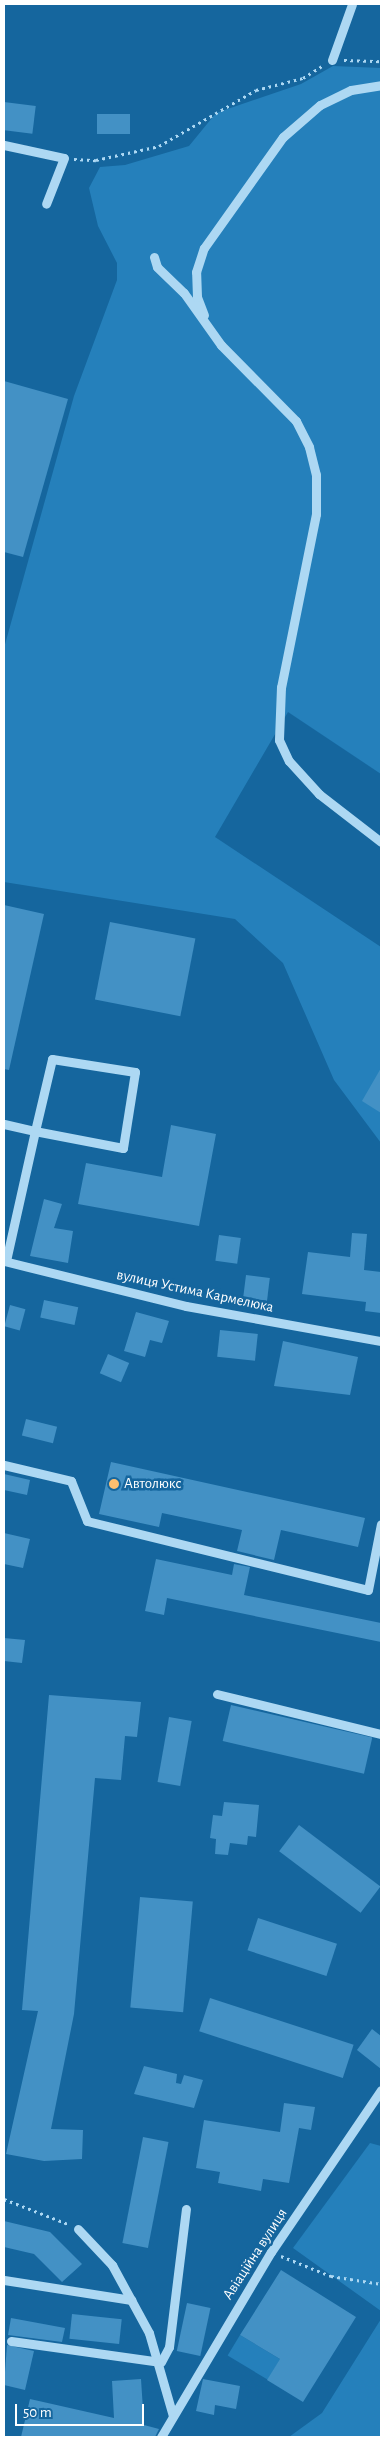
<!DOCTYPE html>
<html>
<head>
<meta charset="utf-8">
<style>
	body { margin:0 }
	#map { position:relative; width:385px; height:2441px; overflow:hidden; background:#15669e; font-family:"Alegreya Sans",sans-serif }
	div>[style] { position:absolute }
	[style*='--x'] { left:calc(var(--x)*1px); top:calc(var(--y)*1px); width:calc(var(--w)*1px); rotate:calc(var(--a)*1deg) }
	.green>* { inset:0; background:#2580bb; transform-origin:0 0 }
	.building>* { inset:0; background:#4391c5; transform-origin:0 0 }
	.path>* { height:3px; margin-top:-1.5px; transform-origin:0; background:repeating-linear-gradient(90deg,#add8f3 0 2.5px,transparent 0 6.5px) }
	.minor>* { height:9px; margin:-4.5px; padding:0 4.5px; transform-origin:4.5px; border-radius:4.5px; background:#add8f3 }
	.dots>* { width:14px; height:14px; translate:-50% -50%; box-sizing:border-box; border:2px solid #15669e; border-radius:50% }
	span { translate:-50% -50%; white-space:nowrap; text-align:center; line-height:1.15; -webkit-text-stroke:5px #15669e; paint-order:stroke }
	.street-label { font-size:15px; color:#fff }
	.poi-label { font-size:15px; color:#fff }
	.left { translate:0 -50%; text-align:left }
	.frame { position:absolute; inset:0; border:5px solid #fff; pointer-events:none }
	.scale { position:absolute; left:15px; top:2404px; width:129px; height:22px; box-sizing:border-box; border:2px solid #fff; border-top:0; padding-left:6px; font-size:15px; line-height:18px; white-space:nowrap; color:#fff; -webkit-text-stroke:4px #15669e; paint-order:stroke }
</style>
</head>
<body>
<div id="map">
	<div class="green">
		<i style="clip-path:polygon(333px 66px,381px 68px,381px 774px,288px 712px,215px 837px,381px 947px,381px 1143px,334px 1080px,283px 963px,235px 919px,4px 882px,4px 648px,74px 396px,117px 280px,117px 263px,98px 226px,89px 188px,100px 167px,125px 165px,189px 146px,216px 113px,301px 84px)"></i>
		<i style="clip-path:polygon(370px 2143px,381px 2146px,381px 2311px,293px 2248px)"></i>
		<i style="clip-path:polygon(381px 2319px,381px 2437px,289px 2437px,322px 2413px)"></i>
		<i style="left:240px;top:2335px;width:47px;height:24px;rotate:31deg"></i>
	</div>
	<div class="building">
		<i style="left:4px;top:102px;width:32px;height:28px;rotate:7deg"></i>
		<i style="left:97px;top:114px;width:33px;height:20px"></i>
		<i style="clip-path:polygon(4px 381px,68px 399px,23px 557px,4px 552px)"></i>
		<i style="clip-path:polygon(4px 905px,44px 914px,9px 1070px,4px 1069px)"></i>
		<i style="left:110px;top:922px;width:87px;height:79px;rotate:11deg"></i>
		<i style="clip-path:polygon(381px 1068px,381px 1113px,362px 1101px)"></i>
		<i style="clip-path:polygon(171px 1125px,216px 1134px,199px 1226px,78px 1204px,86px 1163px,162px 1177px)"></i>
		<i style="clip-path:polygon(44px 1199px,62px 1204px,54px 1228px,73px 1231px,68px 1263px,30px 1256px)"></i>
		<i style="clip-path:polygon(352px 1233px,367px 1234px,364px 1270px,381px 1272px,381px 1313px,365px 1311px,366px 1302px,302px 1294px,308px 1252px,350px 1257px)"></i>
		<i style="left:219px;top:1235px;width:22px;height:26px;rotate:8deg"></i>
		<i style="left:246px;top:1275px;width:24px;height:23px;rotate:7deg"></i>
		<i style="left:44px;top:1300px;width:35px;height:18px;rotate:12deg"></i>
		<i style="left:10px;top:1305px;width:16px;height:22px;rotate:15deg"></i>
		<i style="clip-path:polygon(136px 1312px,169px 1321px,162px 1343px,150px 1340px,145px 1357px,124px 1351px)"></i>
		<i style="left:220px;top:1330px;width:38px;height:27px;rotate:6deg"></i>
		<i style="clip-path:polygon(283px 1341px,358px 1357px,350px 1395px,274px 1386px)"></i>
		<i style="left:108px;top:1354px;width:23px;height:21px;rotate:23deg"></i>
		<i style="left:26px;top:1419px;width:32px;height:17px;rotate:14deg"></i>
		<i style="clip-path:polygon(111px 1462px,365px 1518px,358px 1547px,281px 1530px,274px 1560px,237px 1551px,242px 1530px,162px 1513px,159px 1527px,99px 1514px)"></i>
		<i style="clip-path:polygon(4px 1474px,30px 1480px,27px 1495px,4px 1490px)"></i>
		<i style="clip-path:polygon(4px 1533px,30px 1539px,23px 1568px,4px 1564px)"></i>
		<i style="clip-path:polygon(156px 1559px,232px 1575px,234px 1564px,250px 1567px,244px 1595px,381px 1623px,381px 1642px,167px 1598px,164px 1615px,145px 1611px)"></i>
		<i style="clip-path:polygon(4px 1638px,25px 1640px,22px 1663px,4px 1661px)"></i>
		<i style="clip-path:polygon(49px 1695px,141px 1702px,137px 1737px,125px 1736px,121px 1780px,95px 1778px,74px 2014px,51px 2129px,83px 2130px,82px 2159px,44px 2161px,6px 2154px,38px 2011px,22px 2010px)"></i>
		<i style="left:231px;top:1705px;width:145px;height:37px;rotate:13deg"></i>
		<i style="left:169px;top:1717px;width:23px;height:66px;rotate:10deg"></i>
		<i style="clip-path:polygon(224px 1802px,259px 1805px,256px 1837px,248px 1836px,247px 1845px,230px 1843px,228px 1855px,215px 1854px,216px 1839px,210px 1838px,213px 1815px,222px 1816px)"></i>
		<i style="left:299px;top:1825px;width:102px;height:33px;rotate:37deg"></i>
		<i style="left:140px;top:1897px;width:53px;height:111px;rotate:5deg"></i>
		<i style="left:258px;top:1918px;width:83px;height:34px;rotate:18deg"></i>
		<i style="left:210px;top:1998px;width:151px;height:35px;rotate:18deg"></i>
		<i style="clip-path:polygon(372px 2029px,381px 2036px,381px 2069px,357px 2050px)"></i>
		<i style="clip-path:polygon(144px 2066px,177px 2074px,176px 2083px,181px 2084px,184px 2075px,203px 2080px,194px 2108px,134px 2094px)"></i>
		<i style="clip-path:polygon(284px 2103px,315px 2107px,311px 2130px,299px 2128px,289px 2183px,263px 2179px,261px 2191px,218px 2183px,220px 2172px,196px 2168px,204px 2120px,280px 2132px)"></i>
		<i style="left:143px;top:2137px;width:26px;height:108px;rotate:11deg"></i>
		<i style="clip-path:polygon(4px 2221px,50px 2232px,82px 2264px,62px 2282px,34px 2254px,4px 2247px)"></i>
		<i style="clip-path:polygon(281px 2270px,356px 2317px,303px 2402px,267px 2380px,280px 2359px,240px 2335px)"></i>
		<i style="left:187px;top:2303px;width:24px;height:49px;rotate:12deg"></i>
		<i style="left:72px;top:2314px;width:50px;height:25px;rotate:6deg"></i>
		<i style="clip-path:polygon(11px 2318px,65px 2328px,62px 2342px,8px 2335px)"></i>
		<i style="clip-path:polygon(7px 2345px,34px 2351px,25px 2390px,4px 2385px)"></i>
		<i style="clip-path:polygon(141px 2379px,144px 2425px,159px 2429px,155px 2437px,21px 2437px,30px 2399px,114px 2418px,112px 2381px)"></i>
		<i style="clip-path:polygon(203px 2379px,240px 2386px,236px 2409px,215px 2405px,214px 2415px,196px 2411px)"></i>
	</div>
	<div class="path">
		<i style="--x:344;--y:60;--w:37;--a:2"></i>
		<i style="--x:74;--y:159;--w:22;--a:3"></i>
		<i style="--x:96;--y:160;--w:65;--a:-12.5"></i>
		<i style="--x:159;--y:146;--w:112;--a:-30"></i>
		<i style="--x:256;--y:90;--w:49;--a:-14.3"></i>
		<i style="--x:303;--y:78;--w:22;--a:-32"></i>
		<i style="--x:4;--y:2199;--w:69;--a:21.3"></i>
		<i style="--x:281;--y:2256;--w:54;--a:21.8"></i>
		<i style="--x:331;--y:2276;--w:51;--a:9.1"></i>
	</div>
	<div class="minor">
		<i style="--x:332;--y:60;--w:59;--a:-70.3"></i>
		<i style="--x:4;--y:145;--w:61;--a:12.2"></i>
		<i style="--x:64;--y:158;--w:49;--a:111.4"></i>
		<i style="--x:154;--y:257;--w:10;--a:73"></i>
		<i style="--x:157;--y:267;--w:37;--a:44"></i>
		<i style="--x:184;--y:293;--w:64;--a:54.6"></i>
		<i style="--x:221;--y:345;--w:107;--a:45.4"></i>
		<i style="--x:296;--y:421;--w:29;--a:63"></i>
		<i style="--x:309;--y:447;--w:29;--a:76"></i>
		<i style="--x:316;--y:475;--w:39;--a:90"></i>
		<i style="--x:316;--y:514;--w:177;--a:101.4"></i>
		<i style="--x:281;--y:687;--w:53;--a:92.2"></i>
		<i style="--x:279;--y:740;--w:23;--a:65"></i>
		<i style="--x:289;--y:761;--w:45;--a:47.7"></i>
		<i style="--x:319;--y:794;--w:78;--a:37.7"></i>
		<i style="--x:204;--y:315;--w:19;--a:-111"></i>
		<i style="--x:197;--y:297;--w:25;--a:-92"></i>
		<i style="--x:196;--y:272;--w:25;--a:-72"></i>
		<i style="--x:204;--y:248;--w:136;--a:-54.6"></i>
		<i style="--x:283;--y:137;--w:49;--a:-40.9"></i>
		<i style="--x:320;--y:105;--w:34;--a:-26"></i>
		<i style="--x:351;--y:90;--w:30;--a:-9"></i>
		<i style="--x:4;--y:1124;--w:32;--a:13"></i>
		<i style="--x:35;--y:1131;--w:74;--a:-76.7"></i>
		<i style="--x:52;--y:1059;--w:84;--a:8.9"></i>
		<i style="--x:135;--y:1072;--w:77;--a:99"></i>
		<i style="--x:123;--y:1148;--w:90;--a:-169.1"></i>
		<i style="--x:35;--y:1131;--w:133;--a:102.6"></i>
		<i style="--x:4;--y:1261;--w:187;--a:13.9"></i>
		<i style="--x:186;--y:1306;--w:198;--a:10.2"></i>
		<i style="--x:4;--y:1465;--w:69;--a:13.4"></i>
		<i style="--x:71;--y:1481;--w:43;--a:68.2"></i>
		<i style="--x:87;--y:1521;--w:289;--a:13.8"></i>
		<i style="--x:368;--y:1590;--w:67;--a:-78.9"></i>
		<i style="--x:217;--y:1694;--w:169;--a:13.7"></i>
		<i style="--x:78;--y:2229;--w:50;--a:46.6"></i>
		<i style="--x:112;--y:2265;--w:77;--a:61.4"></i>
		<i style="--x:149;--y:2333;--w:86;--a:73.9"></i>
		<i style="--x:4;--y:2280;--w:129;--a:8.9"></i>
		<i style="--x:11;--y:2341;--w:151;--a:8"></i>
		<i style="--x:161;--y:2362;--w:17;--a:-62"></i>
		<i style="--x:169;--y:2347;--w:139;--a:-83"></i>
		<i style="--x:161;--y:2437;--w:215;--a:-59.3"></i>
		<i style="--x:271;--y:2252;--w:196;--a:-55.8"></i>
	</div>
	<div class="dots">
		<i style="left:114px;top:1484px;background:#ffbf6f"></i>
	</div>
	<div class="street-label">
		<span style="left:195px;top:1291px;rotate:12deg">вулиця Устима Кармелюка</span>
		<span style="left:255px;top:2254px;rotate:-57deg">Авіаційна вулиця</span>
	</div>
	<div class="poi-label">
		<span class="left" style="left:124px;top:1484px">Автолюкс</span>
	</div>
	<div class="frame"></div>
	<div class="scale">50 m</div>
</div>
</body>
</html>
